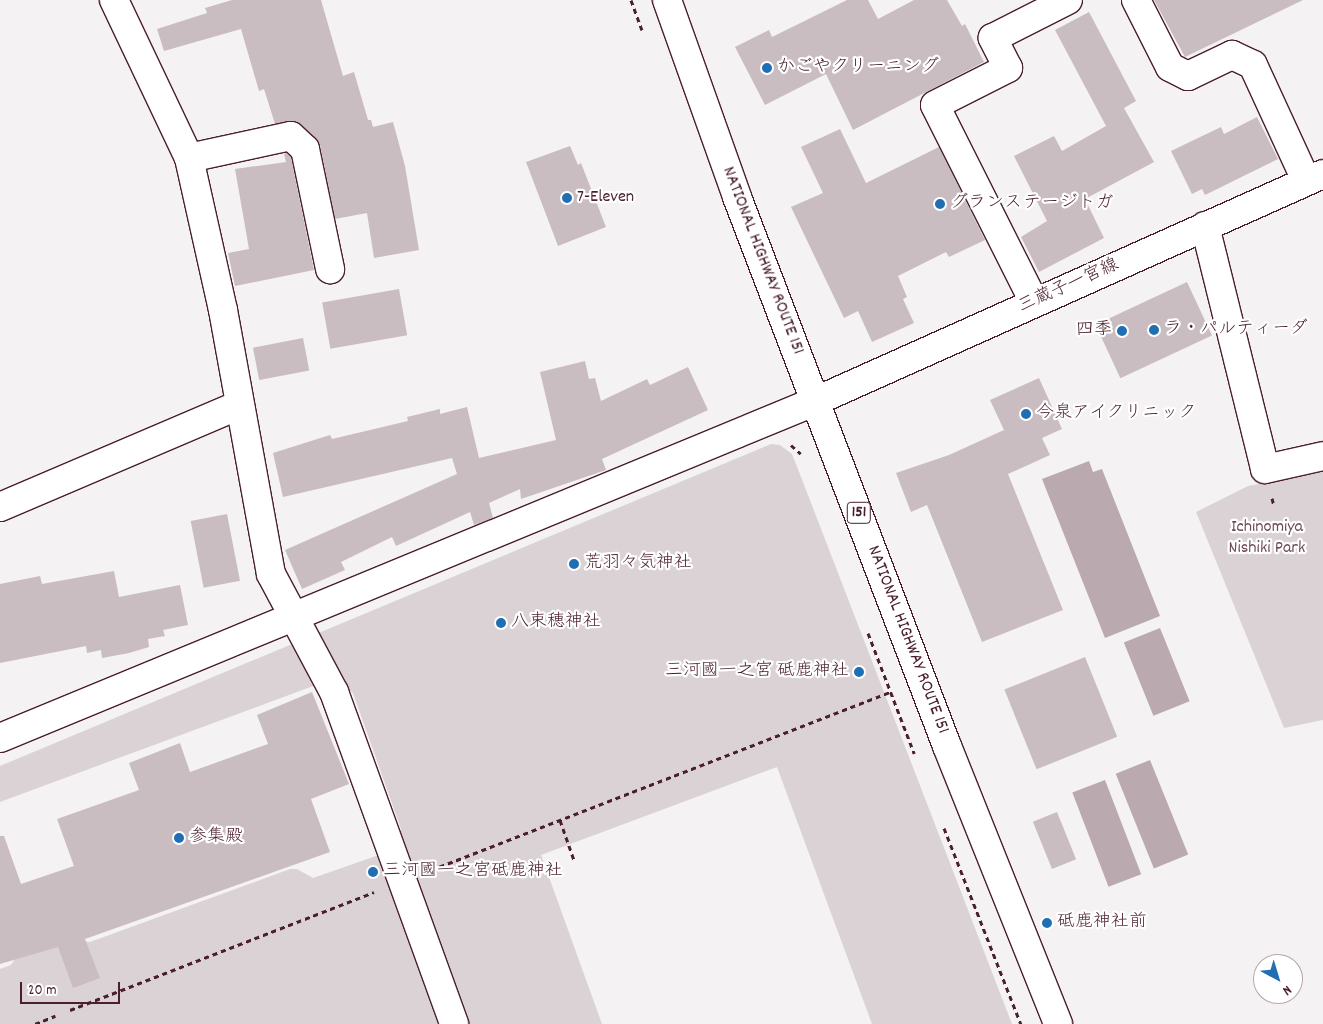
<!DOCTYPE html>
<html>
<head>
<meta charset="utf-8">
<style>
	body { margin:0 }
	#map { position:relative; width:1323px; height:1024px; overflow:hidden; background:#f4f2f2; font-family:Dekko,"Klee One",sans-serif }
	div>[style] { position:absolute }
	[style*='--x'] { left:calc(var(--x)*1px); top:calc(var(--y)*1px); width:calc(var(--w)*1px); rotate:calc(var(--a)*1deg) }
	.green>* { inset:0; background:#dbd2d5 }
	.water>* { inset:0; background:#baa9ae; transform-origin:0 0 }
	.building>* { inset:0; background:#cabdc1; transform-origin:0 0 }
	.path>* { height:3px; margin-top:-1.5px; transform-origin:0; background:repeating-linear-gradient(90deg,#4a1f2b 0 5px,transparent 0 9px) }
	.roads { filter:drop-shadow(1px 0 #4a1f2b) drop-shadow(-1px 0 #4a1f2b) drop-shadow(0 1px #4a1f2b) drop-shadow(0 -1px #4a1f2b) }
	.minor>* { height:28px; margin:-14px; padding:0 14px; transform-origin:14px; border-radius:14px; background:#fff }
	.major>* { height:28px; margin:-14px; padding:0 14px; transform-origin:14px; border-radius:14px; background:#fff }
	.highway>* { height:28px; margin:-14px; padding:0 14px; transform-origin:14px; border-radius:14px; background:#fff }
	.dots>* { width:14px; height:14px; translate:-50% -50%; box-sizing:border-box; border:2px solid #fff; border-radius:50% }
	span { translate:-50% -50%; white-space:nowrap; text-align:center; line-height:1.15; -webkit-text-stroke:4.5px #fff; paint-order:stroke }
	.shield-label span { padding:1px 4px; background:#fff; border:1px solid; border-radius:4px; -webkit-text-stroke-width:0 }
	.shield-label { font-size:16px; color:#4a1f2b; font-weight:700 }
	.poi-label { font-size:18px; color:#4a1f2b }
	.left { translate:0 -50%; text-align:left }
	.right { translate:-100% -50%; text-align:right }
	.street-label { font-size:18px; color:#4a1f2b }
	.park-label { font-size:18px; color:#6e4c56 }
	.north { position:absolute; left:1253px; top:954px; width:50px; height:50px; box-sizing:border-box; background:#fff; border:1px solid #b7a5aa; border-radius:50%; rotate:141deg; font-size:14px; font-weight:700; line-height:20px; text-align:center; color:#4a1f2b }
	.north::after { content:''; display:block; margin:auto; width:18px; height:22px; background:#1f6fb2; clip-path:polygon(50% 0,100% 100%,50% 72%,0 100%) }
	.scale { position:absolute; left:20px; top:982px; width:100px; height:22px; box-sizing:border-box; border:2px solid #4a1f2b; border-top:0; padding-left:6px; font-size:15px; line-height:18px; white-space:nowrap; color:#4a1f2b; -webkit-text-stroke:4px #fff; paint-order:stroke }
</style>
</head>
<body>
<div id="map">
	<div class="green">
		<i style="clip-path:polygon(771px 444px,780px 445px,792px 454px,796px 464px,1012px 1024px,872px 1024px,777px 767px,541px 855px,602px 1024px,0 1024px,0 969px,11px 965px,16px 957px,81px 941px,90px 942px,290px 869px,297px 869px,313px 878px,393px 850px,401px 829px,353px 693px,332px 679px,0 802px,0 766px)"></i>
		<i style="clip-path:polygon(1323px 472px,1323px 720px,1284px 728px,1196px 512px,1248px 486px)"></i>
	</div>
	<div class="water">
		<i style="clip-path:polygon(1089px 461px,1093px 472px,1102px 469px,1160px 616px,1105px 638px,1042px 479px)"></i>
		<i style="left:1160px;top:628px;width:79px;height:39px;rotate:68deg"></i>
		<i style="left:1150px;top:760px;width:102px;height:37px;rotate:68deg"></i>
		<i style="left:1105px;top:780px;width:101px;height:35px;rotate:69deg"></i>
	</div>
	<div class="building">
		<i style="clip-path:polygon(232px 0,321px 0,343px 76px,354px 72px,368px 120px,371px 120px,373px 127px,393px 122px,405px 166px,419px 250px,374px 258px,367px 213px,335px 219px,320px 145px,296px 121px,275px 124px,264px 89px,259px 91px,241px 29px,164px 51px,157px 29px,207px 13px,205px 8px)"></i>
		<i style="clip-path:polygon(847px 0,868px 0,878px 19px,914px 0,947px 0,962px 26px,965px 24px,984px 62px,853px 130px,826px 74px,765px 105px,735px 47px,769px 30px,772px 37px)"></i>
		<i style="clip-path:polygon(1154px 0,1303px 0,1185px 57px)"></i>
		<i style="clip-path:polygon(1089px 12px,1136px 101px,1124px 108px,1154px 162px,1085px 199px,1104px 238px,1039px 272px,1021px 237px,1047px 221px,1014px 156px,1054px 136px,1062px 151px,1106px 126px,1055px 30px)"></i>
		<i style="clip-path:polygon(1257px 117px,1278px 159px,1205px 195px,1202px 189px,1192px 194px,1171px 151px,1221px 127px,1224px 134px)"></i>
		<i style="clip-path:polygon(840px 129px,866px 183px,939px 147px,985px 240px,949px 257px,946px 252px,898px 276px,907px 297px,903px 299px,914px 323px,872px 342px,858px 311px,844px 318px,791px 207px,823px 193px,801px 147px)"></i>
		<i style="clip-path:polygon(570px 146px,578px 165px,581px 163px,606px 227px,558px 246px,526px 162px)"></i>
		<i style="clip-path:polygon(286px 153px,291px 157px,314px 270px,235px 286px,228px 253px,249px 249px,235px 169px,286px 162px,284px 154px)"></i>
		<i style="left:1187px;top:282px;width:59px;height:101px;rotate:65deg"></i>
		<i style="left:399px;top:289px;width:47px;height:78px;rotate:80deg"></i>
		<i style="left:303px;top:338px;width:33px;height:51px;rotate:79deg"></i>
		<i style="clip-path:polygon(585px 361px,589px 379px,595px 378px,601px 401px,647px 379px,650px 385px,688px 367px,708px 410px,602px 459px,606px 470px,521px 499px,520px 489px,489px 503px,493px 518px,474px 525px,470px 512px,396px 546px,392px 537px,341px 562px,345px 570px,302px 589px,285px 550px,457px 474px,452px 458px,283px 497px,273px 453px,330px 435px,332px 439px,408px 421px,407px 417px,440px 409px,440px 414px,467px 407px,479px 458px,556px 440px,540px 372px)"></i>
		<i style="clip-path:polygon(1039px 378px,1062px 429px,1042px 438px,1050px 455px,1008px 474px,1063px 610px,982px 642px,927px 505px,911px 512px,896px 473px,949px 455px,1004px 430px,990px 400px)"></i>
		<i style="left:227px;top:514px;width:68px;height:37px;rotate:79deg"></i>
		<i style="clip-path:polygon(114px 571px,119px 597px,180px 585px,188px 625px,163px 630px,165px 636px,148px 639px,149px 647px,129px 653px,102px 658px,101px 650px,87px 653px,86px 646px,0 663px,0 584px,40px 576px,42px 584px)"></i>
		<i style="left:1085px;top:657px;width:86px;height:87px;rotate:68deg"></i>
		<i style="clip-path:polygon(312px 692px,349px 784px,311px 799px,330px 852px,85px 939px,100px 978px,73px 988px,58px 947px,0 964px,0 836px,4px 836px,21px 884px,74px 866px,57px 819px,139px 790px,129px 763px,180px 743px,190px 772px,268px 744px,257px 715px)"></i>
		<i style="left:1057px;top:812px;width:51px;height:26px;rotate:68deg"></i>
	</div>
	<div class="path">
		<i style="--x:631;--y:0;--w:32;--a:70"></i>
		<i style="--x:791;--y:445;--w:13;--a:42"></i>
		<i style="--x:1272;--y:498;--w:8;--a:76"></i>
		<i style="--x:868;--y:633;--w:129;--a:69"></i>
		<i style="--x:560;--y:820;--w:42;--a:70.7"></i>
		<i style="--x:944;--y:828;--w:211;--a:68.6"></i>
		<i style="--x:431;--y:870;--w:492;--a:-21.2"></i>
		<i style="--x:70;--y:1010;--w:326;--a:-21.2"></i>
		<i style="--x:35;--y:1024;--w:22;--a:-22"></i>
	</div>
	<div class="roads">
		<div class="minor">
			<i style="--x:114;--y:0;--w:175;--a:64.6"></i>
			<i style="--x:189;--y:158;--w:156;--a:77.4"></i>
			<i style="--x:223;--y:310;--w:268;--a:79.7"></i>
			<i style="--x:271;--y:574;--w:134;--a:61.9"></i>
			<i style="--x:334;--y:692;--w:353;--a:70.1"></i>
			<i style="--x:1136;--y:0;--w:75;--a:63.1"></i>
			<i style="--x:1170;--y:67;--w:20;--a:27"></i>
			<i style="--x:1188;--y:76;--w:49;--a:-25.5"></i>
			<i style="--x:1232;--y:55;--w:23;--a:25"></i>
			<i style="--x:1253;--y:65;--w:127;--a:65.3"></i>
			<i style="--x:189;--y:158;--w:104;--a:-12.2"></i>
			<i style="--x:291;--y:136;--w:19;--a:43"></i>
			<i style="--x:305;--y:149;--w:123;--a:78.2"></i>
			<i style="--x:1205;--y:226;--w:250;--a:76.1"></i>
			<i style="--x:1265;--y:469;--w:59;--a:-12.6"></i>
			<i style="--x:1034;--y:302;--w:220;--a:-116.7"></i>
			<i style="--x:935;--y:105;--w:82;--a:-26.9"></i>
			<i style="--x:1008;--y:68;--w:34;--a:-117"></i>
			<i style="--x:993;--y:38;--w:84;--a:-26.9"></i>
			<i style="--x:0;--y:507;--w:260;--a:-23.1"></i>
			<i style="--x:0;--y:738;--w:883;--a:-22.44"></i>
		</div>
		<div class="major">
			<i style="--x:816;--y:401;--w:555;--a:-24.12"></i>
		</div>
		<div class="highway">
			<i style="--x:667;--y:0;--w:209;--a:70.4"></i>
			<i style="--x:737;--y:197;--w:588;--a:69.07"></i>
			<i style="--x:947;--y:746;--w:299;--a:68.2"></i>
		</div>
	</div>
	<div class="dots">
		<i style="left:767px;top:68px;background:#1f6fb2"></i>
		<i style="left:567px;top:198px;background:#1f6fb2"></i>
		<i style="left:940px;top:204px;background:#1f6fb2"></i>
		<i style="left:1154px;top:330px;background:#1f6fb2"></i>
		<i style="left:1122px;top:331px;background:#1f6fb2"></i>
		<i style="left:1026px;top:414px;background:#1f6fb2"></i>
		<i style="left:574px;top:564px;background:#1f6fb2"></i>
		<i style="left:501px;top:623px;background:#1f6fb2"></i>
		<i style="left:859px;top:672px;background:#1f6fb2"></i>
		<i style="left:179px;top:838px;background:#1f6fb2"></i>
		<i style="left:373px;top:872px;background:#1f6fb2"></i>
		<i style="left:1047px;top:923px;background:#1f6fb2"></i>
	</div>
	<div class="shield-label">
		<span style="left:859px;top:513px">151</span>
	</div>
	<div class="poi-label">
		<span class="left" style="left:777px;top:68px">かごやクリーニング</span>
		<span class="left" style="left:577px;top:198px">7-Eleven</span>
		<span class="left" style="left:950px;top:204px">グランステージトガ</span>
		<span class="left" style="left:1164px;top:330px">ラ・パルティーダ</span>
		<span class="right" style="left:1112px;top:331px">四季</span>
		<span class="left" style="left:1036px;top:414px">今泉アイクリニック</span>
		<span class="left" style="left:584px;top:564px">荒羽々気神社</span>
		<span class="left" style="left:511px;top:623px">八束穂神社</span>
		<span class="right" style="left:849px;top:672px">三河國一之宮 砥鹿神社</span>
		<span class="left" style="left:189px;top:838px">参集殿</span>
		<span class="left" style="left:383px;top:872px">三河國一之宮砥鹿神社</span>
		<span class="left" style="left:1057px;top:923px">砥鹿神社前</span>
	</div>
	<div class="street-label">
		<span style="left:762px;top:261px;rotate:69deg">NATIONAL HIGHWAY ROUTE 151</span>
		<span style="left:1069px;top:287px;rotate:-24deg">三蔵子一宮線</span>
		<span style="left:907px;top:640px;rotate:69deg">NATIONAL HIGHWAY ROUTE 151</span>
	</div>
	<div class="park-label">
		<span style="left:1267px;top:539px">Ichinomiya<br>Nishiki Park</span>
	</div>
	<div class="north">N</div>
	<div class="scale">20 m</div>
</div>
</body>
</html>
